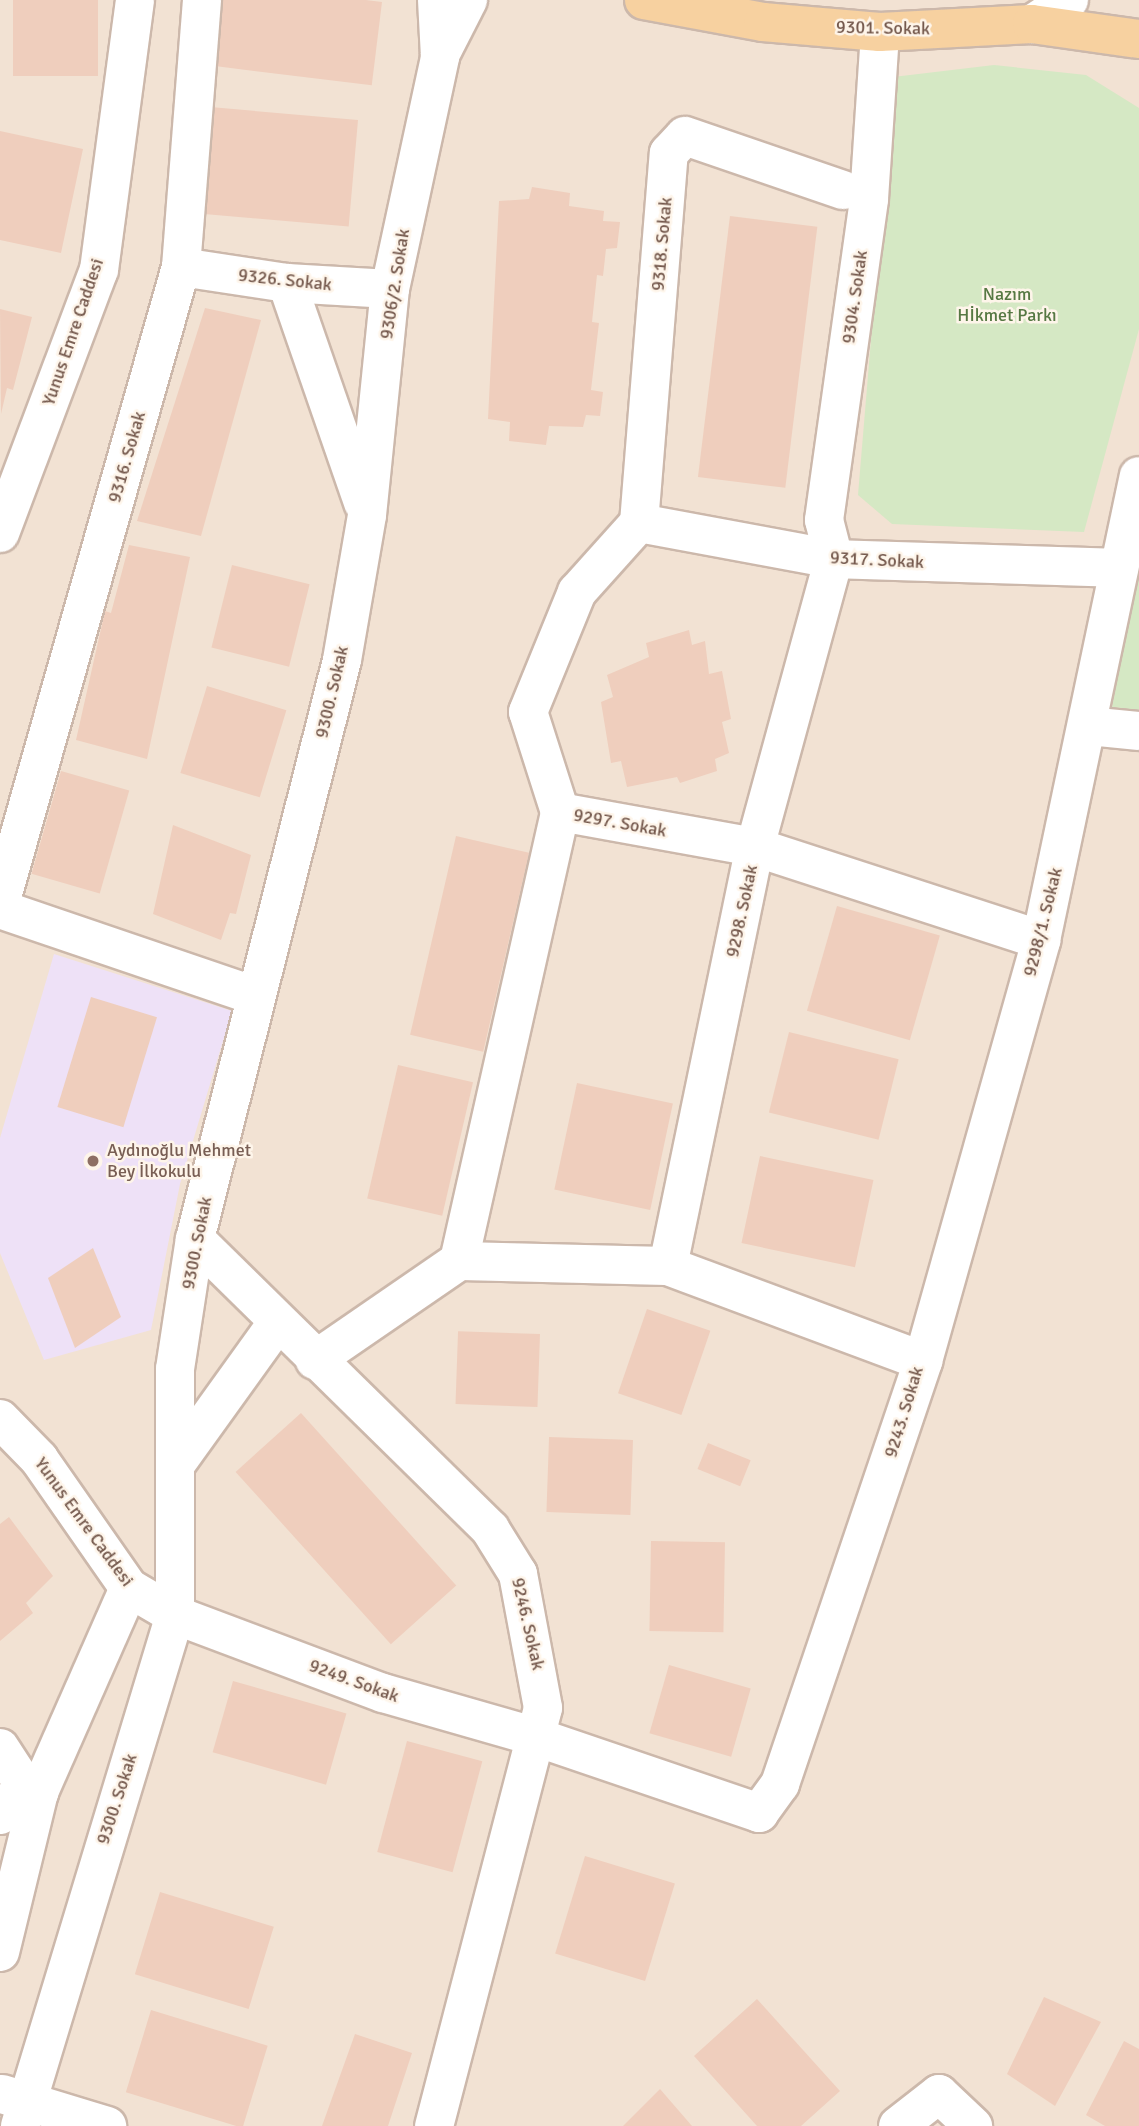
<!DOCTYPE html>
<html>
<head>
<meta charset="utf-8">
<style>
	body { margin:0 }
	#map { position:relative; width:1139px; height:2126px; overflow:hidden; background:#fbf1e4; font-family:Signika,sans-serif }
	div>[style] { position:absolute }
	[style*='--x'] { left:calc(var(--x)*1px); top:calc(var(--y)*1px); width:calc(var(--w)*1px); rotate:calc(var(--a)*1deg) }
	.residential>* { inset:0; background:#f2e2d3; transform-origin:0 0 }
	.education>* { inset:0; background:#eee1f7 }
	.green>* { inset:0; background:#d5e8c4 }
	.building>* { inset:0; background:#efcebd; transform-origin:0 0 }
	.roads { filter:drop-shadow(2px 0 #ccb8ab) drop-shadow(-2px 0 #ccb8ab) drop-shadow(0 2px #ccb8ab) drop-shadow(0 -2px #ccb8ab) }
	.minor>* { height:38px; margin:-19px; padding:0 19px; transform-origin:19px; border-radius:19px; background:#fff }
	.major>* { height:38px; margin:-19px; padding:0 19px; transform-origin:19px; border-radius:19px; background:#f7d1a0 }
	.dots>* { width:19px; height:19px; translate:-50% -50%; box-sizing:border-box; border:4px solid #fef5ea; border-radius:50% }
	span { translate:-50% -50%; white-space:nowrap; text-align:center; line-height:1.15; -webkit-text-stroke:5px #fef5ea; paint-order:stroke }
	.street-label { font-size:18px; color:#73574b }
	.park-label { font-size:18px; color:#567843 }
	.education-label { font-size:18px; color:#785e54 }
	.left { translate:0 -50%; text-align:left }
</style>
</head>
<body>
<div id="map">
	<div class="residential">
		<i style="left:0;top:0;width:1139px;height:2126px"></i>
	</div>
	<div class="education">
		<i style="clip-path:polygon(54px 954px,232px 1011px,180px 1184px,151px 1330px,44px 1360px,0 1253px,0 1138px)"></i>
	</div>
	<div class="green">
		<i style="clip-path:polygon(994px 65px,1086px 75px,1139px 108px,1139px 329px,1084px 532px,892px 524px,858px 495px,893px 77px)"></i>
		<i style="clip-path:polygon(1139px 564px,1139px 710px,1112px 707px)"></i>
	</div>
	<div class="building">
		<i style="left:13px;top:0;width:85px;height:76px"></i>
		<i style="left:382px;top:2px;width:84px;height:160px;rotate:97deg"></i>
		<i style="left:358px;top:120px;width:107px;height:151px;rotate:95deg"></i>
		<i style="clip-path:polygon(0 131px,83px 149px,61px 253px,0 240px)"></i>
		<i style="clip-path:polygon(532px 187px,570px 193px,569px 206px,604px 211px,603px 221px,620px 222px,617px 248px,606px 249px,603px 276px,597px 275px,592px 322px,599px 323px,591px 390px,603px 392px,600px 416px,586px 415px,583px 427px,549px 426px,546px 445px,509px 441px,510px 422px,488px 419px,499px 201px,529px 199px)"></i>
		<i style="left:730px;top:216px;width:88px;height:263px;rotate:7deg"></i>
		<i style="clip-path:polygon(205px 308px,261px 320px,201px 536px,137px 521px)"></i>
		<i style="clip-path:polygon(0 309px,32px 317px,13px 390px,7px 388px,1px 414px)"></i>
		<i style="clip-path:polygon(129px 545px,190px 557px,147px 759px,76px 740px,105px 611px,111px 613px)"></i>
		<i style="left:232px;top:565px;width:80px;height:85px;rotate:14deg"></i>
		<i style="clip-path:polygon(689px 630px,692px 645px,705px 641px,709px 674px,722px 671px,731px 719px,722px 722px,729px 753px,715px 759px,717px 771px,680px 783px,677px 777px,627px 787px,621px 761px,611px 763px,601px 702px,613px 697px,607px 675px,649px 657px,646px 643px)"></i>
		<i style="left:207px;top:686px;width:83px;height:91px;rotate:17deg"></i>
		<i style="left:61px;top:771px;width:71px;height:107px;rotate:16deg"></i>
		<i style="clip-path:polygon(173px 825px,251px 855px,236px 914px,230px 913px,221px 940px,153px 914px)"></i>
		<i style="left:456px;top:836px;width:75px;height:204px;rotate:13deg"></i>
		<i style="left:837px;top:906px;width:107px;height:109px;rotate:16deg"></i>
		<i style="left:91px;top:997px;width:69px;height:115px;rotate:17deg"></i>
		<i style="left:789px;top:1032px;width:113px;height:83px;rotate:14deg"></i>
		<i style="left:398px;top:1065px;width:77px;height:137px;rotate:13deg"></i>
		<i style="left:577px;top:1083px;width:98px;height:109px;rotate:12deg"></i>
		<i style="left:760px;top:1156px;width:116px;height:89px;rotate:12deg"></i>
		<i style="clip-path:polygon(93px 1248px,121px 1317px,75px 1348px,48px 1278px)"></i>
		<i style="left:647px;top:1309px;width:67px;height:89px;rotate:19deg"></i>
		<i style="left:540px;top:1334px;width:73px;height:82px;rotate:92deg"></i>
		<i style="left:301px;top:1413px;width:232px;height:88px;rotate:48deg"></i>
		<i style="left:633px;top:1440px;width:75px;height:84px;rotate:92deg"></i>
		<i style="left:708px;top:1443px;width:46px;height:28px;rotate:22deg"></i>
		<i style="clip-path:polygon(9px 1517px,53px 1576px,26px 1603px,33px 1613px,0 1641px,0 1524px)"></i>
		<i style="left:651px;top:1541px;width:74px;height:90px;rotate:1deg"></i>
		<i style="left:669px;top:1665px;width:85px;height:71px;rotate:16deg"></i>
		<i style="left:233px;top:1681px;width:118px;height:74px;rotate:16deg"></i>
		<i style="left:407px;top:1741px;width:78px;height:115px;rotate:15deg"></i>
		<i style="left:585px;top:1856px;width:94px;height:102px;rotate:17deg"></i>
		<i style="left:160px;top:1892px;width:119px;height:86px;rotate:17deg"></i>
		<i style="clip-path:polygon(1044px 1997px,1101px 2022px,1055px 2106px,1007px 2074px)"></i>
		<i style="clip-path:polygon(757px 1999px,840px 2091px,801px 2126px,757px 2126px,694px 2056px)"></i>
		<i style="left:151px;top:2010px;width:122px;height:86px;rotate:17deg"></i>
		<i style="clip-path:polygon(355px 2034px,412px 2053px,388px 2126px,322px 2126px)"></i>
		<i style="clip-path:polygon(1124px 2041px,1139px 2049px,1139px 2126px,1105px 2126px,1086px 2115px)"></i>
		<i style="clip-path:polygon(660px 2089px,692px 2126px,623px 2126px)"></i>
	</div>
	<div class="roads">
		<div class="minor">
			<i style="--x:1032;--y:24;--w:44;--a:-33"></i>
			<i style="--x:440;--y:55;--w:62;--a:-63"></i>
			<i style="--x:181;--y:267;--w:107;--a:8.6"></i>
			<i style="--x:287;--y:283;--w:103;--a:3.3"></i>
			<i style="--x:287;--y:283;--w:233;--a:70.9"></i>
			<i style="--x:639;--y:523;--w:371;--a:-85.4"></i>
			<i style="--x:669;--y:153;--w:23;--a:-47"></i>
			<i style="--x:685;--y:136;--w:167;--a:18.9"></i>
			<i style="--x:639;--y:523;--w:198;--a:10.5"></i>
			<i style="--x:834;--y:559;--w:285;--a:1.8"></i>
			<i style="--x:0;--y:533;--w:281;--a:-69.4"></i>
			<i style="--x:99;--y:270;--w:272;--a:-82.4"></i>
			<i style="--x:1088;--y:726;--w:51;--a:5.6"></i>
			<i style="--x:560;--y:812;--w:105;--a:-107.7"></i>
			<i style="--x:528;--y:712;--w:130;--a:-67.8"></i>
			<i style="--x:577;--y:592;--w:93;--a:-48.1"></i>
			<i style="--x:0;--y:904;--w:662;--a:-74.14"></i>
			<i style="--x:181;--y:267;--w:268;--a:-85.5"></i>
			<i style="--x:0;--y:909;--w:270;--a:18.8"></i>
			<i style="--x:195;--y:1239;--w:414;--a:44.5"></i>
			<i style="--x:490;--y:1529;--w:53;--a:58.1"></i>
			<i style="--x:518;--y:1574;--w:136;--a:79.4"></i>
			<i style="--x:543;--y:1708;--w:432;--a:104.6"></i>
			<i style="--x:459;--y:1261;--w:460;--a:-77.3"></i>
			<i style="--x:560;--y:812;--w:198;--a:10.2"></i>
			<i style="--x:755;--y:847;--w:301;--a:18"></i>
			<i style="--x:668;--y:1266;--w:428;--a:-78.3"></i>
			<i style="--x:755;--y:847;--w:299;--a:-74.7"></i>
			<i style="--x:834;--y:559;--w:40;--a:-104.4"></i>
			<i style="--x:824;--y:520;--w:324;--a:-82"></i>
			<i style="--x:869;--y:199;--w:167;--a:-86.2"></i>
			<i style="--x:923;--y:1361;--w:437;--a:-74.3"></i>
			<i style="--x:1041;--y:940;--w:474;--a:-78.1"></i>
			<i style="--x:0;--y:1419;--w:56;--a:45.7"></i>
			<i style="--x:39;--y:1459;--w:157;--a:55.1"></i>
			<i style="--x:129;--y:1588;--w:53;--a:30.4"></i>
			<i style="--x:175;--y:1615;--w:222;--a:20.6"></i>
			<i style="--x:383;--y:1693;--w:159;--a:16"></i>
			<i style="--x:536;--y:1737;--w:236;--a:18.8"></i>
			<i style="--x:759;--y:1813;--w:36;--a:-54"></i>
			<i style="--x:780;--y:1784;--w:447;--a:-71.3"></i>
			<i style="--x:923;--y:1361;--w:272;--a:-159.6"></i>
			<i style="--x:668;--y:1266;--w:209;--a:-178.6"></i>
			<i style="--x:459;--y:1261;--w:175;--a:145.5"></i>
			<i style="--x:178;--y:1461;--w:171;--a:-54.3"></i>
			<i style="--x:0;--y:1748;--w:44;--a:57"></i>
			<i style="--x:24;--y:1785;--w:17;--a:25"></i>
			<i style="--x:0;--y:1815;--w:38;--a:-51"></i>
			<i style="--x:0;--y:1952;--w:165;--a:-76.3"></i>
			<i style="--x:39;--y:1792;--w:223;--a:-66.2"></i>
			<i style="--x:2;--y:2094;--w:110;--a:16.9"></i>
			<i style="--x:20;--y:2126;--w:534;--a:-73.13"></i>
			<i style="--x:175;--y:1615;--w:246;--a:-90"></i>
			<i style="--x:175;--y:1369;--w:132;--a:-81.3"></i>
			<i style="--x:195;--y:1239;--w:597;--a:-75.75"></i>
			<i style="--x:342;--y:660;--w:147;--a:-80.2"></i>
			<i style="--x:367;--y:515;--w:227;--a:-84.2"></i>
			<i style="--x:390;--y:289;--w:237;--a:-77.8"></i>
			<i style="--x:440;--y:57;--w:57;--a:-93"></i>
			<i style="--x:898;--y:2126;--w:52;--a:-38"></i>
			<i style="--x:939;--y:2094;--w:47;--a:43.3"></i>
		</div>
		<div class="major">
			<i style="--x:644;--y:0;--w:121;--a:10.5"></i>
			<i style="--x:763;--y:22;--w:117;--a:4.9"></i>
			<i style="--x:880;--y:32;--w:152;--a:-3"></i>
			<i style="--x:1032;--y:24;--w:108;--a:8"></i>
		</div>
	</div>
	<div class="dots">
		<i style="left:93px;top:1161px;background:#8d6e63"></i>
	</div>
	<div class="street-label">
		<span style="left:883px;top:28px;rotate:1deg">9301. Sokak</span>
		<span style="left:662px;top:244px;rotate:-85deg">9318. Sokak</span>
		<span style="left:285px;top:280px;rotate:6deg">9326. Sokak</span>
		<span style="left:395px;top:284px;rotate:-81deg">9306/2. Sokak</span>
		<span style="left:855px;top:297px;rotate:-82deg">9304. Sokak</span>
		<span style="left:73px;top:332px;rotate:-71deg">Yunus Emre Caddesi</span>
		<span style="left:127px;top:457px;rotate:-74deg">9316. Sokak</span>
		<span style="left:877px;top:560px;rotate:3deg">9317. Sokak</span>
		<span style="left:332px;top:692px;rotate:-77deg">9300. Sokak</span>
		<span style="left:620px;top:823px;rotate:10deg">9297. Sokak</span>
		<span style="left:742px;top:911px;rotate:-78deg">9298. Sokak</span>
		<span style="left:1043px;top:922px;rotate:-76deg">9298/1. Sokak</span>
		<span style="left:197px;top:1243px;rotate:-79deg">9300. Sokak</span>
		<span style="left:904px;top:1412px;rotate:-73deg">9243. Sokak</span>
		<span style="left:84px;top:1522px;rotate:54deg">Yunus Emre Caddesi</span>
		<span style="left:528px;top:1624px;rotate:77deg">9246. Sokak</span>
		<span style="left:354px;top:1681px;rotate:20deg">9249. Sokak</span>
		<span style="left:117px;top:1799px;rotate:-72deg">9300. Sokak</span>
	</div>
	<div class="park-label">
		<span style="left:1007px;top:305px">Nazım<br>Hİkmet Parkı</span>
	</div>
	<div class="education-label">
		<span class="left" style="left:107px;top:1161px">Aydınoğlu Mehmet<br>Bey İlkokulu</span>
	</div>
</div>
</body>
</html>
